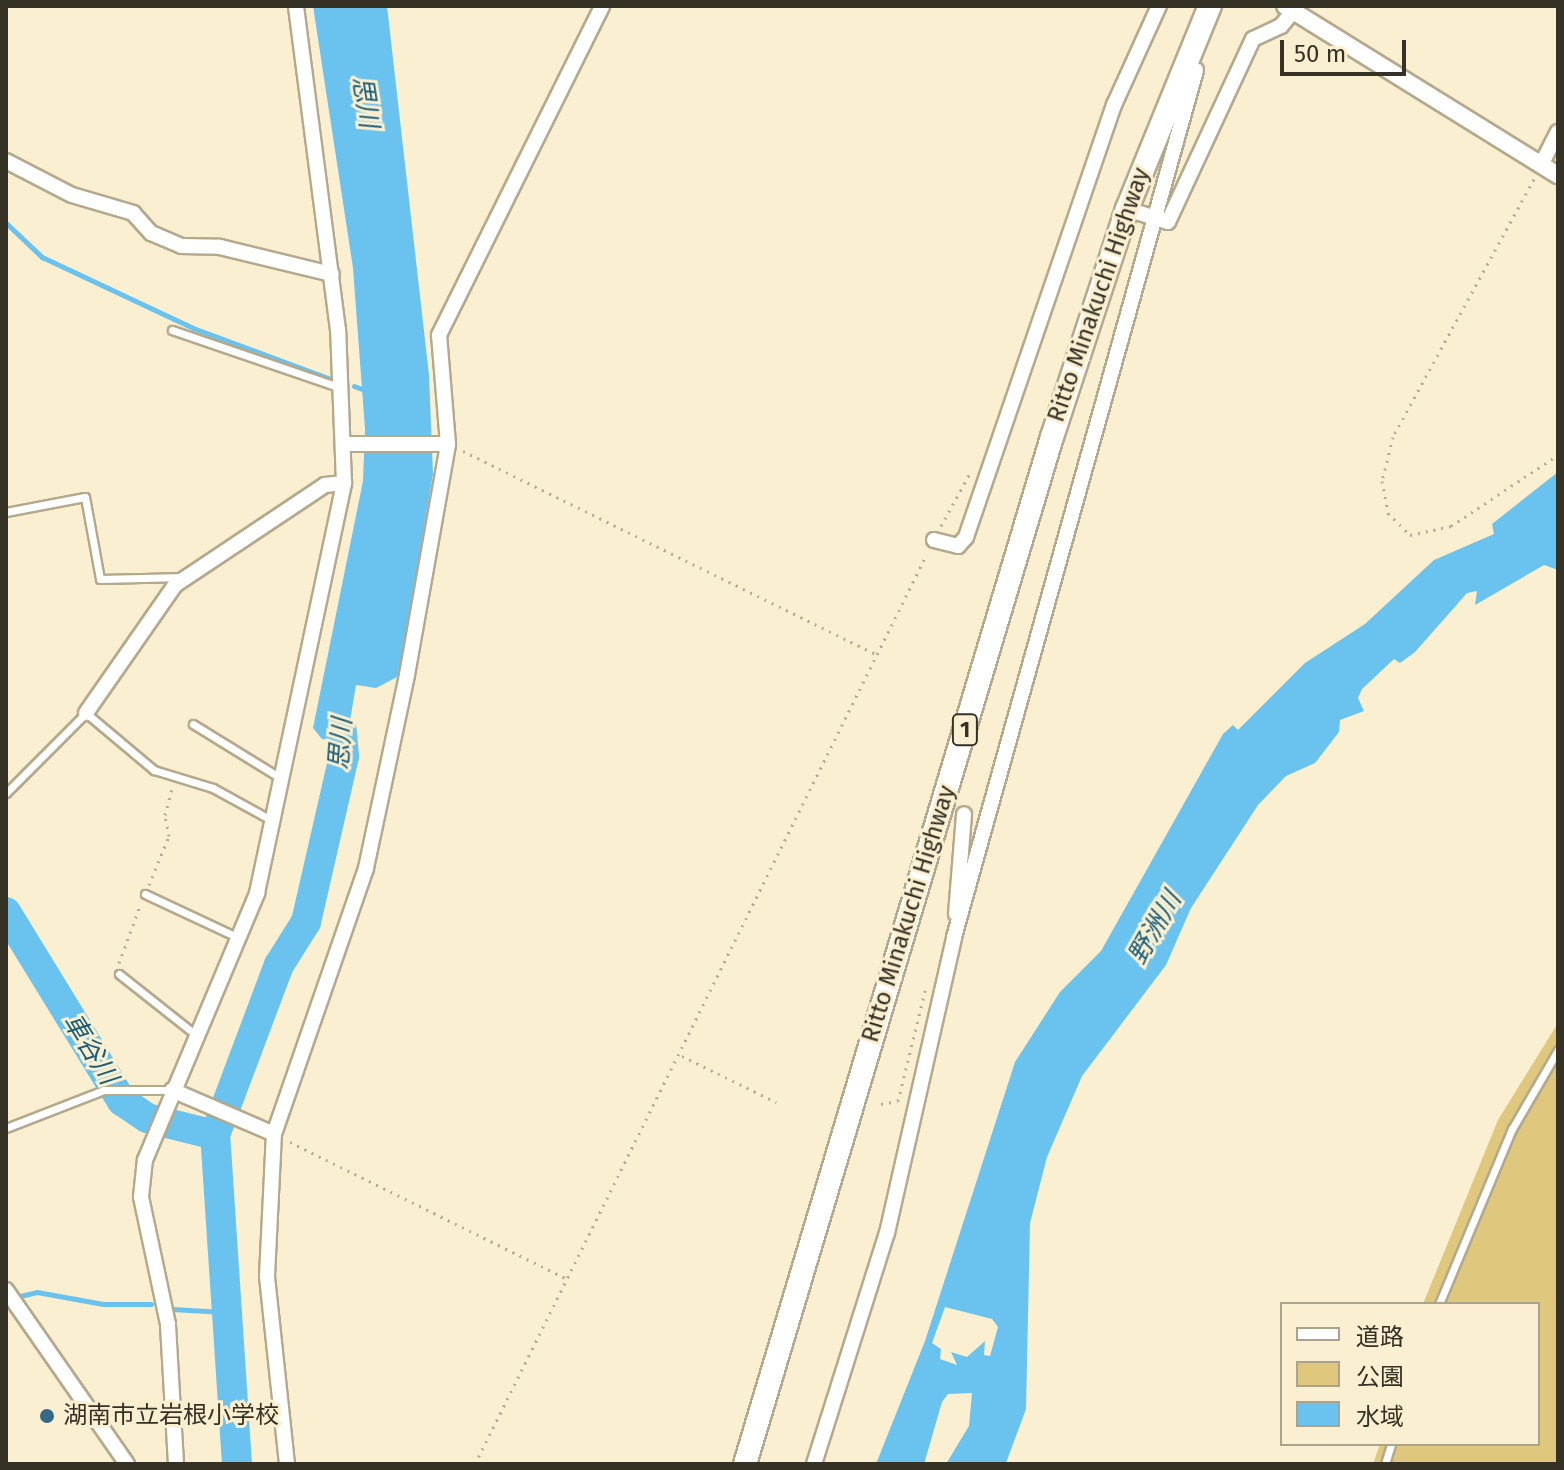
<!DOCTYPE html>
<html>
<head>
<meta charset="utf-8">
<style>
	body { margin:0 }
	#map { position:relative; width:1564px; height:1470px; overflow:hidden; background:#faefd0; font-family:"Fira Sans","Noto Sans JP",sans-serif }
	div>[style] { position:absolute }
	[style*='--x'] { left:calc(var(--x)*1px); top:calc(var(--y)*1px); width:calc(var(--w)*1px); rotate:calc(var(--a)*1deg) }
	.green>* { inset:0; background:#e0c77e }
	.water>* { inset:0; background:#6ac2ef }
	.stream>* { height:5px; margin:-2.5px; padding:0 2.5px; transform-origin:2.5px; border-radius:2.5px; background:#6ac2ef }
	.river>* { height:30px; margin:-15px; padding:0 15px; transform-origin:15px; border-radius:15px; background:#6ac2ef }
	.path>* { height:3px; margin-top:-1.5px; transform-origin:0; background:repeating-linear-gradient(90deg,#b4ac94 0 2px,transparent 0 8px) }
	.roads { filter:drop-shadow(2px 0 #b4a98c) drop-shadow(-2px 0 #b4a98c) drop-shadow(0 2px #b4a98c) drop-shadow(0 -2px #b4a98c) }
	.service>* { height:7px; margin:-3.5px; padding:0 3.5px; transform-origin:3.5px; border-radius:3.5px; background:#fff }
	.minor>* { height:14px; margin:-7px; padding:0 7px; transform-origin:7px; border-radius:7px; background:#fff }
	.tertiary>* { height:16px; margin:-8px; padding:0 8px; transform-origin:8px; border-radius:8px; background:#fff }
	.trunk>* { height:22px; margin:-11px; padding:0 11px; transform-origin:11px; border-radius:11px; background:#fff }
	.dots>* { width:22px; height:22px; translate:-50% -50%; box-sizing:border-box; border:4px solid #faefd0; border-radius:50% }
	span { translate:-50% -50%; white-space:nowrap; text-align:center; line-height:1.15; -webkit-text-stroke:6px #faefd0; paint-order:stroke }
	.shield-label span { padding:2px 6px; background:#faefd0; border:2px solid; border-radius:6px; -webkit-text-stroke-width:0 }
	.shield-label { font-size:22px; color:#353125; font-weight:700 }
	.street-label { font-size:24px; color:#353125 }
	.poi-label { font-size:24px; color:#353125 }
	.left { translate:0 -50%; text-align:left }
	.water-label { font-size:26px; color:#195d7b; font-style:italic }
	.frame { position:absolute; inset:0; border:8px solid #353125; pointer-events:none }
	.legend { position:absolute; left:1280px; top:1302px; width:260px; height:144px; box-sizing:border-box; background:#faefd0; border:2px solid #aba38c; margin:0; padding:10px 14px; list-style:none; font-size:24px; color:#353125 }
	.legend li { display:flex; align-items:center; gap:16px; height:40px }
	.legend b { width:40px; border:2px solid #aba38c }
	.scale { position:absolute; left:1280px; top:40px; width:126px; height:36px; box-sizing:border-box; border:4px solid #353125; border-top:0; padding-left:10px; font-size:24px; line-height:28px; white-space:nowrap; color:#353125; -webkit-text-stroke:6px #faefd0; paint-order:stroke }
</style>
</head>
<body>
<div id="map">
	<div class="green">
		<i style="clip-path:polygon(1558px 1023px,1558px 1464px,1373px 1464px,1380px 1444px,1538px 1444px,1538px 1304px,1423px 1304px,1498px 1120px)"></i>
	</div>
	<div class="water">
		<i style="clip-path:polygon(313px 6px,387px 6px,429px 375px,433px 474px,401px 665px,397px 677px,376px 688px,356px 685px,341px 774px,335px 741px,322px 739px,313px 728px,363px 481px,365px 429px,353px 268px)"></i>
		<i style="clip-path:polygon(evenodd,1558px 472px,1558px 570px,1544px 565px,1475px 605px,1477px 591px,1467px 593px,1415px 652px,1400px 663px,1394px 659px,1362px 689px,1358px 698px,1364px 711px,1340px 720px,1339px 732px,1315px 763px,1286px 776px,1258px 805px,1191px 908px,1166px 965px,1082px 1076px,1047px 1157px,1030px 1223px,1026px 1409px,1006px 1463px,946px 1464px,969px 1426px,972px 1393px,948px 1394px,942px 1402px,924px 1464px,876px 1464px,925px 1341px,1015px 1062px,1060px 992px,1101px 951px,1223px 734px,1233px 725px,1238px 730px,1305px 663px,1365px 624px,1434px 560px,1494px 534px,1492px 524px,1558px 472px,945px 1307px,992px 1319px,998px 1327px,990px 1356px,984px 1355px,985px 1341px,967px 1357px,951px 1352px,957px 1365px,940px 1359px,941px 1349px,932px 1343px,945px 1307px)"></i>
	</div>
	<div class="stream">
		<i style="--x:6;--y:223;--w:50;--a:43.4"></i>
		<i style="--x:42;--y:257;--w:167;--a:25.2"></i>
		<i style="--x:193;--y:328;--w:149;--a:20.4"></i>
		<i style="--x:354;--y:386;--w:14;--a:21"></i>
		<i style="--x:20;--y:1296;--w:17;--a:-13"></i>
		<i style="--x:37;--y:1292;--w:67;--a:10.3"></i>
		<i style="--x:103;--y:1304;--w:48;--a:0"></i>
		<i style="--x:172;--y:1309;--w:52;--a:3.3"></i>
	</div>
	<div class="river">
		<i style="--x:6;--y:912;--w:222;--a:58.5"></i>
		<i style="--x:122;--y:1101;--w:30;--a:34"></i>
		<i style="--x:147;--y:1118;--w:70;--a:14"></i>
		<i style="--x:237;--y:1464;--w:330;--a:-93.8"></i>
		<i style="--x:215;--y:1135;--w:182;--a:-69.4"></i>
		<i style="--x:279;--y:965;--w:51;--a:-57.9"></i>
		<i style="--x:306;--y:922;--w:170;--a:-77.1"></i>
		<i style="--x:344;--y:756;--w:25;--a:-95"></i>
	</div>
	<div class="path">
		<i style="--x:1534;--y:179;--w:294;--a:118.7"></i>
		<i style="--x:1393;--y:437;--w:45;--a:104"></i>
		<i style="--x:1382;--y:481;--w:33;--a:79"></i>
		<i style="--x:1388;--y:513;--w:31;--a:45"></i>
		<i style="--x:1410;--y:535;--w:42;--a:-12.4"></i>
		<i style="--x:1451;--y:526;--w:128;--a:-33.6"></i>
		<i style="--x:463;--y:451;--w:460;--a:26.2"></i>
		<i style="--x:941;--y:526;--w:60;--a:-61.3"></i>
		<i style="--x:149;--y:885;--w:53;--a:-67.8"></i>
		<i style="--x:169;--y:836;--w:21;--a:-101"></i>
		<i style="--x:165;--y:815;--w:27;--a:-75"></i>
		<i style="--x:119;--y:963;--w:61;--a:-69.8"></i>
		<i style="--x:682;--y:1056;--w:105;--a:26.1"></i>
		<i style="--x:881;--y:1104;--w:17;--a:-10"></i>
		<i style="--x:898;--y:1101;--w:117;--a:-76.2"></i>
		<i style="--x:290;--y:1142;--w:309;--a:26.3"></i>
		<i style="--x:475;--y:1464;--w:1016;--a:-63.59"></i>
	</div>
	<div class="roads">
		<div class="service">
			<i style="--x:172;--y:330;--w:179;--a:18.9"></i>
			<i style="--x:6;--y:512;--w:80;--a:-10.8"></i>
			<i style="--x:85;--y:497;--w:83;--a:79.6"></i>
			<i style="--x:100;--y:579;--w:85;--a:-1.3"></i>
			<i style="--x:193;--y:724;--w:105;--a:31.7"></i>
			<i style="--x:6;--y:793;--w:113;--a:-45"></i>
			<i style="--x:86;--y:713;--w:89;--a:40"></i>
			<i style="--x:154;--y:770;--w:62;--a:17"></i>
			<i style="--x:213;--y:788;--w:68;--a:28.8"></i>
			<i style="--x:145;--y:894;--w:104;--a:25.1"></i>
			<i style="--x:119;--y:974;--w:98;--a:38.4"></i>
			<i style="--x:6;--y:1128;--w:105;--a:-21.2"></i>
			<i style="--x:104;--y:1090;--w:68;--a:0"></i>
			<i style="--x:1439;--y:1304;--w:190;--a:-67.4"></i>
			<i style="--x:1512;--y:1129;--w:91;--a:-59.8"></i>
			<i style="--x:1385;--y:1464;--w:21;--a:-73"></i>
		</div>
		<div class="minor">
			<i style="--x:6;--y:161;--w:74;--a:27.3"></i>
			<i style="--x:72;--y:195;--w:64;--a:16.4"></i>
			<i style="--x:133;--y:213;--w:27;--a:48"></i>
			<i style="--x:151;--y:233;--w:33;--a:23"></i>
			<i style="--x:181;--y:246;--w:39;--a:1"></i>
			<i style="--x:220;--y:247;--w:115;--a:13.6"></i>
			<i style="--x:1541;--y:165;--w:37;--a:-63"></i>
			<i style="--x:1127;--y:209;--w:43;--a:17.6"></i>
			<i style="--x:1168;--y:222;--w:202;--a:-65.1"></i>
			<i style="--x:1253;--y:39;--w:31;--a:-25"></i>
			<i style="--x:1281;--y:26;--w:19;--a:-51"></i>
			<i style="--x:344;--y:444;--w:104;--a:0"></i>
			<i style="--x:934;--y:540;--w:25;--a:14"></i>
			<i style="--x:958;--y:546;--w:12;--a:-48"></i>
			<i style="--x:966;--y:537;--w:457;--a:-71.1"></i>
			<i style="--x:1114;--y:105;--w:109;--a:-65.6"></i>
			<i style="--x:86;--y:713;--w:156;--a:-55.2"></i>
			<i style="--x:175;--y:585;--w:180;--a:-33.7"></i>
			<i style="--x:325;--y:485;--w:19;--a:-6"></i>
			<i style="--x:956;--y:914;--w:100;--a:-85.4"></i>
			<i style="--x:172;--y:1090;--w:111;--a:23.3"></i>
			<i style="--x:6;--y:1290;--w:212;--a:55.2"></i>
			<i style="--x:176;--y:1464;--w:140;--a:-93.3"></i>
			<i style="--x:168;--y:1324;--w:130;--a:-102"></i>
			<i style="--x:141;--y:1197;--w:37;--a:-84"></i>
			<i style="--x:145;--y:1160;--w:290;--a:-67.2"></i>
			<i style="--x:257;--y:893;--w:419;--a:-78"></i>
			<i style="--x:344;--y:483;--w:153;--a:-92.2"></i>
			<i style="--x:338;--y:330;--w:327;--a:-97.4"></i>
			<i style="--x:287;--y:1464;--w:189;--a:-96.1"></i>
			<i style="--x:267;--y:1276;--w:142;--a:-87.2"></i>
			<i style="--x:274;--y:1134;--w:281;--a:-70.9"></i>
			<i style="--x:366;--y:868;--w:197;--a:-78"></i>
			<i style="--x:407;--y:675;--w:235;--a:-79.9"></i>
			<i style="--x:448;--y:444;--w:109;--a:-94.7"></i>
			<i style="--x:439;--y:335;--w:367;--a:-63.6"></i>
			<i style="--x:814;--y:1464;--w:242;--a:-72.5"></i>
			<i style="--x:887;--y:1233;--w:303;--a:-77.2"></i>
			<i style="--x:954;--y:937;--w:900;--a:-74.4"></i>
		</div>
		<div class="tertiary">
			<i style="--x:1285;--y:6;--w:321;--a:31.8"></i>
		</div>
		<div class="trunk">
			<i style="--x:745;--y:1464;--w:1072;--a:-73.36"></i>
			<i style="--x:1052;--y:437;--w:240;--a:-71.8"></i>
			<i style="--x:1127;--y:209;--w:219;--a:-67.8"></i>
		</div>
	</div>
	<div class="dots">
		<i style="left:47px;top:1416px;background:#346a85"></i>
	</div>
	<div class="shield-label">
		<span style="left:965px;top:730px">1</span>
	</div>
	<div class="street-label">
		<span style="left:1099px;top:295px;rotate:-71deg">Ritto Minakuchi Highway</span>
		<span style="left:909px;top:914px;rotate:-73deg">Ritto Minakuchi Highway</span>
	</div>
	<div class="poi-label">
		<span class="left" style="left:63px;top:1416px">湖南市立岩根小学校</span>
	</div>
	<div class="water-label">
		<span style="left:365px;top:102px;rotate:81deg">思川</span>
		<span style="left:341px;top:744px;rotate:-86deg">思川</span>
		<span style="left:1155px;top:928px;rotate:-60deg">野洲川</span>
		<span style="left:90px;top:1049px;rotate:58deg">車谷川</span>
	</div>
	<div class="frame"></div>
	<ul class="legend">
	<li><b style="height:10px;background:#fff"></b>道路</li>
	<li><b style="height:22px;background:#e0c77e"></b>公園</li>
	<li><b style="height:22px;background:#6ac2ef"></b>水域</li>
	</ul>
	<div class="scale">50 m</div>
</div>
</body>
</html>
